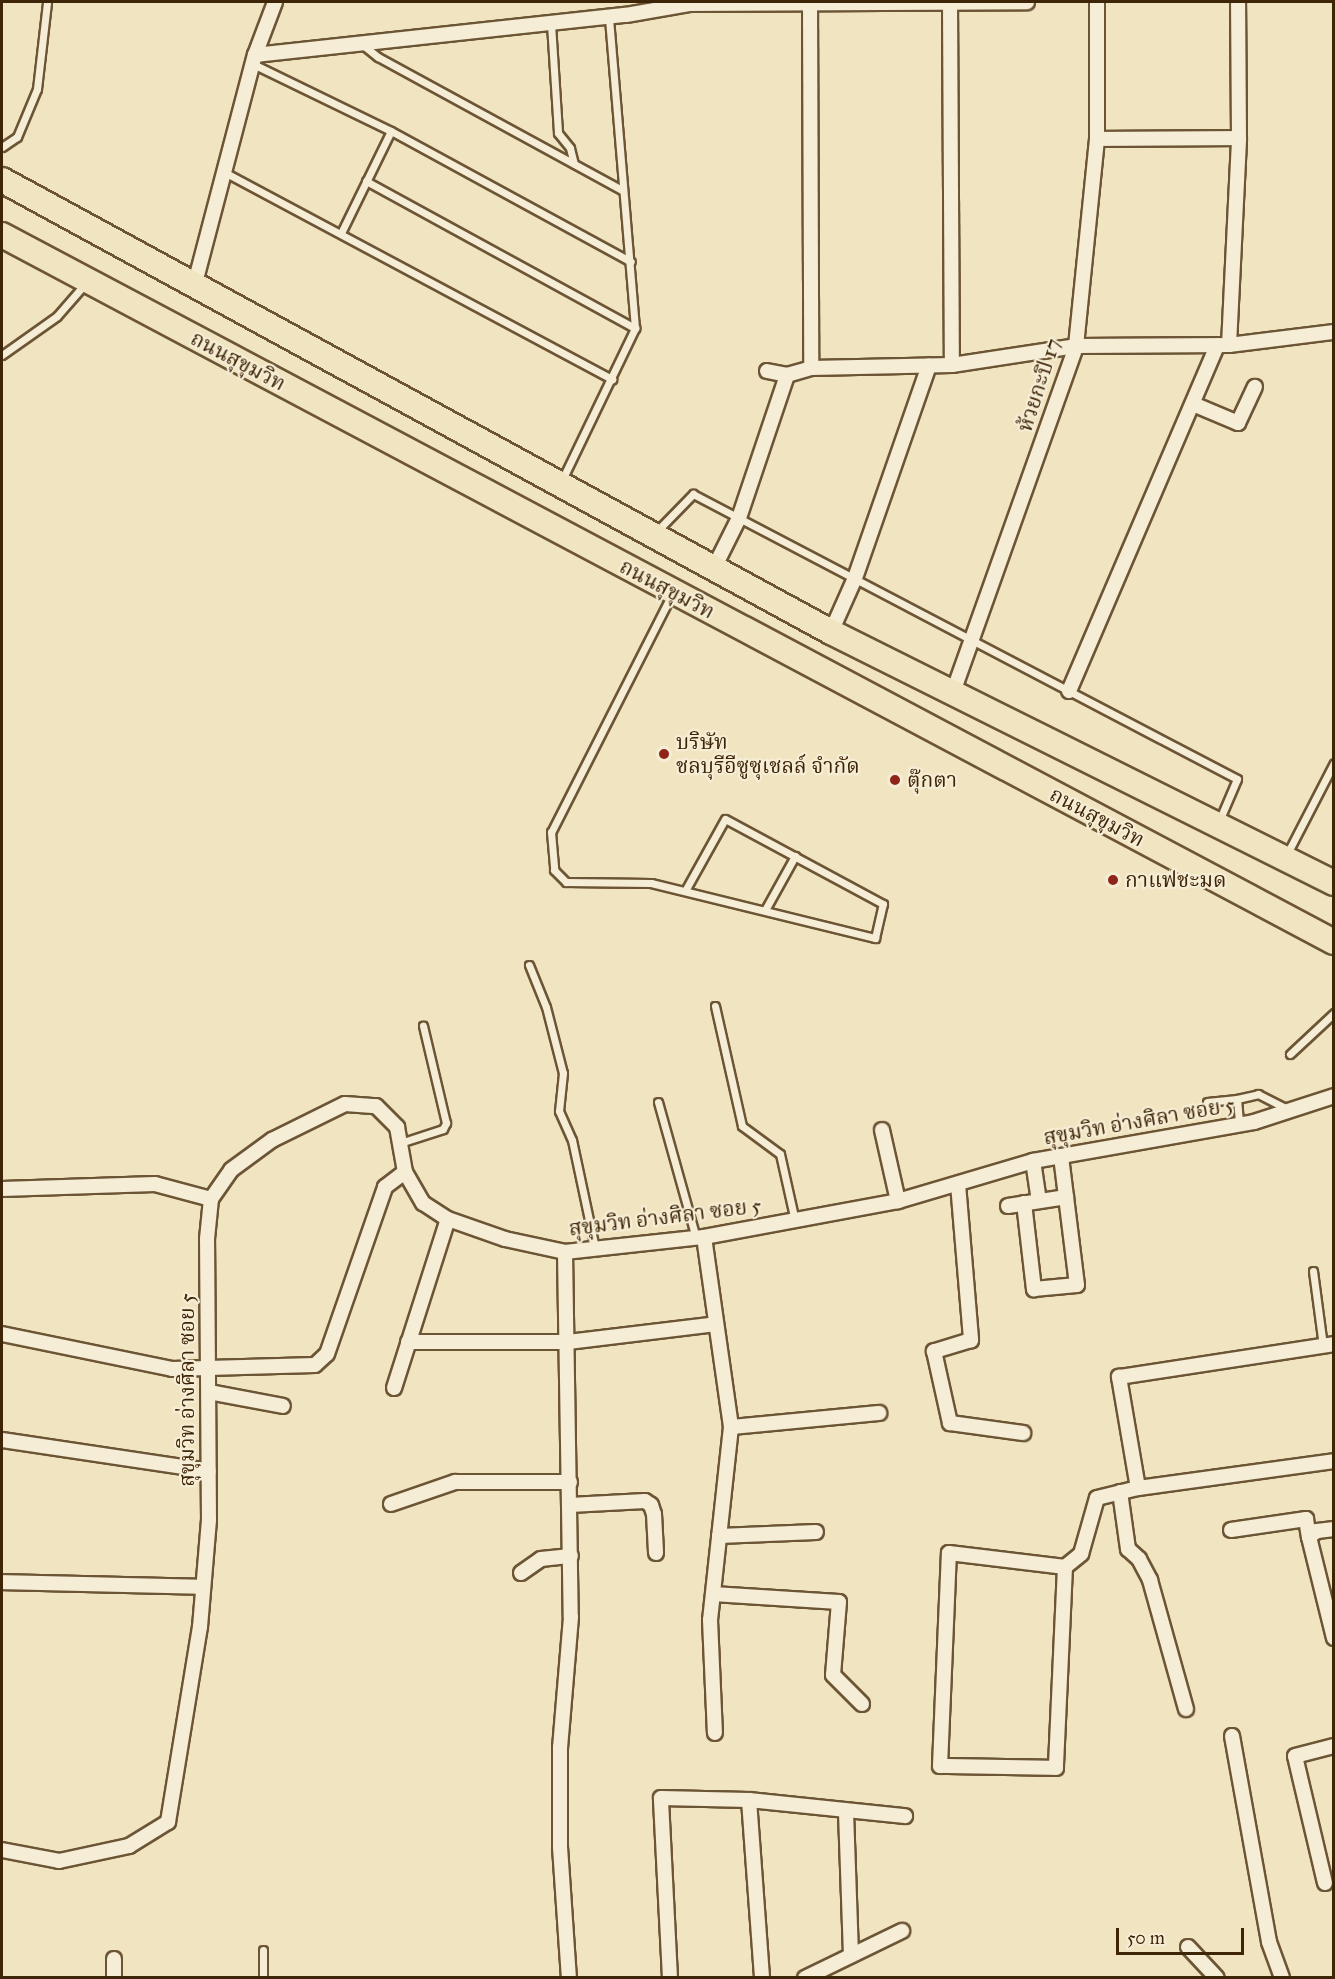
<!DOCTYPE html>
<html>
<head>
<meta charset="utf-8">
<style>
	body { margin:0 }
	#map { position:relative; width:1335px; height:1979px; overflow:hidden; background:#f1e4c0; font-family:"IM FELL Great Primer","Noto Serif Thai",serif }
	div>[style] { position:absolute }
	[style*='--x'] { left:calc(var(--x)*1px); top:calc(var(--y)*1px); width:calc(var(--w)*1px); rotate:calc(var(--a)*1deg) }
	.roads { filter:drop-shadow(2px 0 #6c5535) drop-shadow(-2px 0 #6c5535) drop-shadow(0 2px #6c5535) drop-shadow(0 -2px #6c5535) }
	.lane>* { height:7px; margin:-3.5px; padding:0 3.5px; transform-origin:3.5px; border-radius:3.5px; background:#f6edd6 }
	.street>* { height:14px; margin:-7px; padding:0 7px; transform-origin:7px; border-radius:7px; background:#f6edd6 }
	.highway>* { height:24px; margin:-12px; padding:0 12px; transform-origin:12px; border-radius:12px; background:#f1e4c0 }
	.dots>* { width:16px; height:16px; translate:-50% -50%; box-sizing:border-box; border:3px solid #f6edd6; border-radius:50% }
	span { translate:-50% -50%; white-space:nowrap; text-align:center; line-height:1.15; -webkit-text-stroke:4.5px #f6edd6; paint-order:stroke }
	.street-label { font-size:21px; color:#3f2507 }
	.poi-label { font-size:21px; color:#3f2507 }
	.left { translate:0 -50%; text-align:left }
	.frame { position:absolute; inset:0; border:3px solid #3f2507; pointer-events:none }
	.scale { position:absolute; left:1116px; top:1928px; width:128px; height:27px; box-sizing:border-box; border:3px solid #3f2507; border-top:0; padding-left:8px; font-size:18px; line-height:21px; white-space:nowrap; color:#3f2507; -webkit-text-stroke:4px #f6edd6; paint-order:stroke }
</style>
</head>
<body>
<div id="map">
	<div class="roads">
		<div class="lane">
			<i style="--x:551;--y:24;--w:109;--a:86.3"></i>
			<i style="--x:558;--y:133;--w:19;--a:51"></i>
			<i style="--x:570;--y:148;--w:16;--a:76"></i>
			<i style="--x:363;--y:45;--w:19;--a:39"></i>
			<i style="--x:378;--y:57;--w:278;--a:28.6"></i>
			<i style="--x:253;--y:64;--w:153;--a:25.9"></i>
			<i style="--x:391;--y:131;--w:273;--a:28.6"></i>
			<i style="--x:2;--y:147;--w:18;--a:-34"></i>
			<i style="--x:17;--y:137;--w:52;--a:-67.4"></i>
			<i style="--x:37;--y:89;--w:88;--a:-83.4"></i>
			<i style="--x:226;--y:173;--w:438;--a:28.1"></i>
			<i style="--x:366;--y:181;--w:307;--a:28.7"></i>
			<i style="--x:342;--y:231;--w:111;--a:-63.9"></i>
			<i style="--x:2;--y:355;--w:67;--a:-35.3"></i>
			<i style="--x:57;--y:316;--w:41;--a:-48.9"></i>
			<i style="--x:561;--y:482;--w:171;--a:-64.3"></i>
			<i style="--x:635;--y:328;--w:312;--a:-94.8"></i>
			<i style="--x:657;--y:531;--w:52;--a:-45.8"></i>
			<i style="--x:693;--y:494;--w:614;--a:27.65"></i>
			<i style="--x:1237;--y:779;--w:46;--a:113.2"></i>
			<i style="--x:672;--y:594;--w:267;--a:116.9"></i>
			<i style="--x:551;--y:832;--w:38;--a:85"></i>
			<i style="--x:554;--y:870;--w:17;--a:45"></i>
			<i style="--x:566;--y:882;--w:85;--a:0.7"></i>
			<i style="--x:651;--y:883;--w:231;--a:13.8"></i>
			<i style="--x:875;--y:938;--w:35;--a:-77"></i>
			<i style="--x:883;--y:904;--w:179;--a:-151.7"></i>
			<i style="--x:725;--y:819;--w:82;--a:119.1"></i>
			<i style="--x:1287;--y:854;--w:102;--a:-62.7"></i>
			<i style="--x:765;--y:910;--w:62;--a:-60.9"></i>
			<i style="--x:529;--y:965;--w:45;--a:68"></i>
			<i style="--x:546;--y:1007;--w:68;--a:75.6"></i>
			<i style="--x:563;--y:1073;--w:38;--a:96"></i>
			<i style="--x:559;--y:1111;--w:32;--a:66"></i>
			<i style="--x:572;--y:1140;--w:110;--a:78"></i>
			<i style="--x:715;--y:1006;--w:123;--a:77.3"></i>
			<i style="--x:742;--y:1126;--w:47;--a:36.4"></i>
			<i style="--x:780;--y:1154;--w:69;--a:77.4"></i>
			<i style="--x:1290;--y:1054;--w:60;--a:-43"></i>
			<i style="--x:1237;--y:1099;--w:22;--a:-13"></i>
			<i style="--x:1258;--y:1094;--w:36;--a:27"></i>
			<i style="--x:658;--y:1102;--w:141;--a:74.4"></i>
			<i style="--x:1207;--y:1102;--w:30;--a:-6"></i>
			<i style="--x:1237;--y:1099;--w:25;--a:85"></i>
			<i style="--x:400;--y:1143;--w:45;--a:-18"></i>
			<i style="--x:443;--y:1129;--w:7;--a:-63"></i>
			<i style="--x:446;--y:1123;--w:100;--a:-103.3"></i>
			<i style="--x:1313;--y:1271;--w:76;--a:82.4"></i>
			<i style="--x:263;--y:1950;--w:28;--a:90"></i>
		</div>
		<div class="street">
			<i style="--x:810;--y:2;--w:366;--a:89.8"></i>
			<i style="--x:950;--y:2;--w:363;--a:89.7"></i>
			<i style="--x:255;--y:55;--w:373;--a:-6.2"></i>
			<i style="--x:626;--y:15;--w:64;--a:-9.9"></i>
			<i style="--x:689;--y:4;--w:338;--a:-0.3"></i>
			<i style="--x:1097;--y:139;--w:142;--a:-0.4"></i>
			<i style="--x:195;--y:283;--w:236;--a:-75.3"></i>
			<i style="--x:255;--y:55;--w:57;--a:-69.3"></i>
			<i style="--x:1229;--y:345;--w:207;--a:-87.2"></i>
			<i style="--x:1239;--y:138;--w:136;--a:-90.4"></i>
			<i style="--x:767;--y:371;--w:20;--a:11"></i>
			<i style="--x:787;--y:375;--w:25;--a:-16"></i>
			<i style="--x:811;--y:368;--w:141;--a:-1.2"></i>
			<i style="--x:952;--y:365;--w:125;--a:-8.7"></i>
			<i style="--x:1076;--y:346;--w:153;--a:-0.4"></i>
			<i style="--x:1229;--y:345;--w:106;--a:-7.1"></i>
			<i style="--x:1193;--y:404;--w:49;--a:22.9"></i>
			<i style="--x:1238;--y:423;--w:40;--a:-65"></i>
			<i style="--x:714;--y:568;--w:56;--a:-63.4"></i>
			<i style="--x:739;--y:518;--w:151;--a:-71.4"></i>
			<i style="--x:831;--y:632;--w:59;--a:-66"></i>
			<i style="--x:855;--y:578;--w:225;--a:-70.8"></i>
			<i style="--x:1069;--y:691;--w:376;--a:-66.8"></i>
			<i style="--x:952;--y:695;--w:370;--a:-70.4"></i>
			<i style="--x:1076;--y:346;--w:208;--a:-84.2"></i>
			<i style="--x:1097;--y:139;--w:137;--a:-90"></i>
			<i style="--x:882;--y:1130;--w:73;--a:77.3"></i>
			<i style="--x:1033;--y:1161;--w:40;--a:81.5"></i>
			<i style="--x:958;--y:1184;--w:157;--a:85.2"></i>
			<i style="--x:971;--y:1340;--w:39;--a:163"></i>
			<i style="--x:934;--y:1351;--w:74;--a:77.5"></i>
			<i style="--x:950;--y:1423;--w:74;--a:7.8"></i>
			<i style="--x:2;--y:1189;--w:153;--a:-1.9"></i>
			<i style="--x:155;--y:1184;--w:58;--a:15"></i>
			<i style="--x:1024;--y:1203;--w:87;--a:83.4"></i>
			<i style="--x:1034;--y:1289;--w:43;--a:-5.3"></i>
			<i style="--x:1077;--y:1285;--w:130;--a:-97.1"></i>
			<i style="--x:1008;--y:1206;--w:59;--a:-8.8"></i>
			<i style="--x:704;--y:1237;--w:192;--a:81.9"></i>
			<i style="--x:731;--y:1427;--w:194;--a:96.2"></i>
			<i style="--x:710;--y:1620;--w:113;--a:87.5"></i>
			<i style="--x:565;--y:1252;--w:365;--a:89.1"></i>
			<i style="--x:571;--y:1617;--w:130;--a:94.8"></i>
			<i style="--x:560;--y:1747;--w:100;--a:90"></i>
			<i style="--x:560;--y:1847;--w:131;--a:86.1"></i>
			<i style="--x:2;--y:1334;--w:174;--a:11.6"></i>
			<i style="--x:172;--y:1369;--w:143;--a:-1.6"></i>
			<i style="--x:315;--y:1365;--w:16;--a:-43"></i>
			<i style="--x:327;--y:1354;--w:177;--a:-70.8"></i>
			<i style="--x:385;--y:1187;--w:25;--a:-37"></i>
			<i style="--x:408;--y:1342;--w:160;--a:0"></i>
			<i style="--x:568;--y:1342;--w:149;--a:-6.9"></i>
			<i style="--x:394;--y:1388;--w:177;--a:-72.3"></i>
			<i style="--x:209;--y:1392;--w:75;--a:10.7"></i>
			<i style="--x:731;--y:1427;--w:149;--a:-5.4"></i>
			<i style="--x:2;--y:1440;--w:209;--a:8.5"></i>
			<i style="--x:1138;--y:1488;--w:113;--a:-99.7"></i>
			<i style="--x:1119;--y:1377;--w:218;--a:-8.7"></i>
			<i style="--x:1120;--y:1492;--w:58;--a:82"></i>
			<i style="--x:1128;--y:1549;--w:15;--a:42"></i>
			<i style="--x:1139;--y:1559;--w:24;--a:62"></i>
			<i style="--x:1150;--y:1580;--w:134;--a:74.4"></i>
			<i style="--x:391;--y:1504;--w:68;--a:-19"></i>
			<i style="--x:455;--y:1482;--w:115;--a:0"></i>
			<i style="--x:570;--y:1505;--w:75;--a:-3.1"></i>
			<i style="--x:645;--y:1501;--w:7;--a:34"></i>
			<i style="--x:651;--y:1505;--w:9;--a:72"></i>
			<i style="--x:654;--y:1514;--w:39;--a:87"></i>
			<i style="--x:1334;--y:1529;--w:17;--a:173"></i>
			<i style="--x:1317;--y:1531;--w:10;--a:143"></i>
			<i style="--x:1309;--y:1537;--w:104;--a:76.1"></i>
			<i style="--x:1231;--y:1530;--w:76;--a:-8.3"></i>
			<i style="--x:1306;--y:1519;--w:18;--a:81"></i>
			<i style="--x:719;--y:1536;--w:97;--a:-2.4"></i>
			<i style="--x:1065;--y:1567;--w:201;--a:92.6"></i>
			<i style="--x:1056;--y:1768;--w:116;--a:-179"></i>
			<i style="--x:940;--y:1766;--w:213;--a:-87.6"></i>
			<i style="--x:949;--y:1553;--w:117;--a:6.9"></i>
			<i style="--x:1065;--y:1567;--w:21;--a:-39"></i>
			<i style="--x:1081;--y:1554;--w:58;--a:-74.1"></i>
			<i style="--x:1097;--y:1498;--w:42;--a:-13.7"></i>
			<i style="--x:1138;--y:1488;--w:198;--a:-7.8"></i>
			<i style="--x:521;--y:1573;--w:24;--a:-35"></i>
			<i style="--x:541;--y:1559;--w:30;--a:-6"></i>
			<i style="--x:2;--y:1582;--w:201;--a:1.4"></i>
			<i style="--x:713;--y:1594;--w:126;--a:3.6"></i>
			<i style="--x:839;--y:1602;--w:73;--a:94.7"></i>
			<i style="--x:833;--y:1675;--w:41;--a:45"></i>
			<i style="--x:1232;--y:1736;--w:209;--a:79.8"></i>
			<i style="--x:1269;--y:1942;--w:38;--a:70"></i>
			<i style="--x:749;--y:1800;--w:178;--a:85.8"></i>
			<i style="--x:846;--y:1812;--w:143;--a:88"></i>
			<i style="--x:2;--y:1850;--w:58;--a:10.9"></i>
			<i style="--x:59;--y:1861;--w:72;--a:-12.1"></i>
			<i style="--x:129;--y:1846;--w:46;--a:-31.6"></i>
			<i style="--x:168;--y:1822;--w:198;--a:-80.7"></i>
			<i style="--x:200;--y:1627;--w:107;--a:-85.2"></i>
			<i style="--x:209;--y:1520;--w:281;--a:-90.4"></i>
			<i style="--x:207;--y:1239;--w:40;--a:-84.3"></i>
			<i style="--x:211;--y:1199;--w:35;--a:-55"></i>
			<i style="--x:231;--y:1170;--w:51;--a:-36.2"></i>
			<i style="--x:272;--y:1140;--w:81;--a:-26.3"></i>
			<i style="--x:345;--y:1104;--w:31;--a:4"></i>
			<i style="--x:376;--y:1106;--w:30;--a:45"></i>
			<i style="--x:397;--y:1127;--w:46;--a:79.9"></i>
			<i style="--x:405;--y:1172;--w:36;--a:60"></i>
			<i style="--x:423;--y:1203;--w:30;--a:33"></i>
			<i style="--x:448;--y:1219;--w:60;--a:19.3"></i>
			<i style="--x:505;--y:1239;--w:61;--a:12.2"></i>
			<i style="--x:565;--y:1252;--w:140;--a:-6.2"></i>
			<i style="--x:704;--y:1237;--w:197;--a:-10.5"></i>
			<i style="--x:898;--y:1201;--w:141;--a:-16.5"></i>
			<i style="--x:1033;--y:1161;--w:224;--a:-10"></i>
			<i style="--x:1254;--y:1122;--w:84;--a:-18"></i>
			<i style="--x:1325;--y:1883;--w:130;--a:-103.3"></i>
			<i style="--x:1295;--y:1756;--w:40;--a:-14.4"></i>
			<i style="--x:1188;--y:1947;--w:42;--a:46.9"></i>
			<i style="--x:114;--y:1978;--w:19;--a:-90"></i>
			<i style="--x:670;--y:1978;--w:180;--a:-92.9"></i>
			<i style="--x:661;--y:1798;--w:88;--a:1.3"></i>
			<i style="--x:749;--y:1800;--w:157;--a:5.9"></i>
			<i style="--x:805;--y:1978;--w:108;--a:-25.9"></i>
		</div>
		<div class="highway">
			<i style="--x:2;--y:180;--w:944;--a:28.6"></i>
			<i style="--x:831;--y:632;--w:562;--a:26.52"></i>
			<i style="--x:2;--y:235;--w:1508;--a:27.96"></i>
		</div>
	</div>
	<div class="dots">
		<i style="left:664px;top:754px;background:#8f2418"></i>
		<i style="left:895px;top:780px;background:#8f2418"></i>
		<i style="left:1113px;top:880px;background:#8f2418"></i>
	</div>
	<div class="street-label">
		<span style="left:238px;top:361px;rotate:28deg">ถนนสุขุมวิท</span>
		<span style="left:1039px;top:385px;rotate:-72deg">ห้วยกะปิ 17</span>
		<span style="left:667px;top:589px;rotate:28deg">ถนนสุขุมวิท</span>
		<span style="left:1097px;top:817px;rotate:28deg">ถนนสุขุมวิท</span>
		<span style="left:1139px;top:1121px;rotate:-10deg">สุขุมวิท อ่างศิลา ซอย 5</span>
		<span style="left:665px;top:1217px;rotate:-7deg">สุขุมวิท อ่างศิลา ซอย 5</span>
		<span style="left:187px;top:1390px;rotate:-90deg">สุขุมวิท อ่างศิลา ซอย 5</span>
	</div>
	<div class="poi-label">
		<span class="left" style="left:676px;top:754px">บริษัท<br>ชลบุรีอีซูซุเชลล์ จำกัด</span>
		<span class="left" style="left:907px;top:780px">ตุ๊กตา</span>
		<span class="left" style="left:1125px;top:880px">กาแฟชะมด</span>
	</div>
	<div class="frame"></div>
	<div class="scale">50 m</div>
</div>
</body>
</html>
